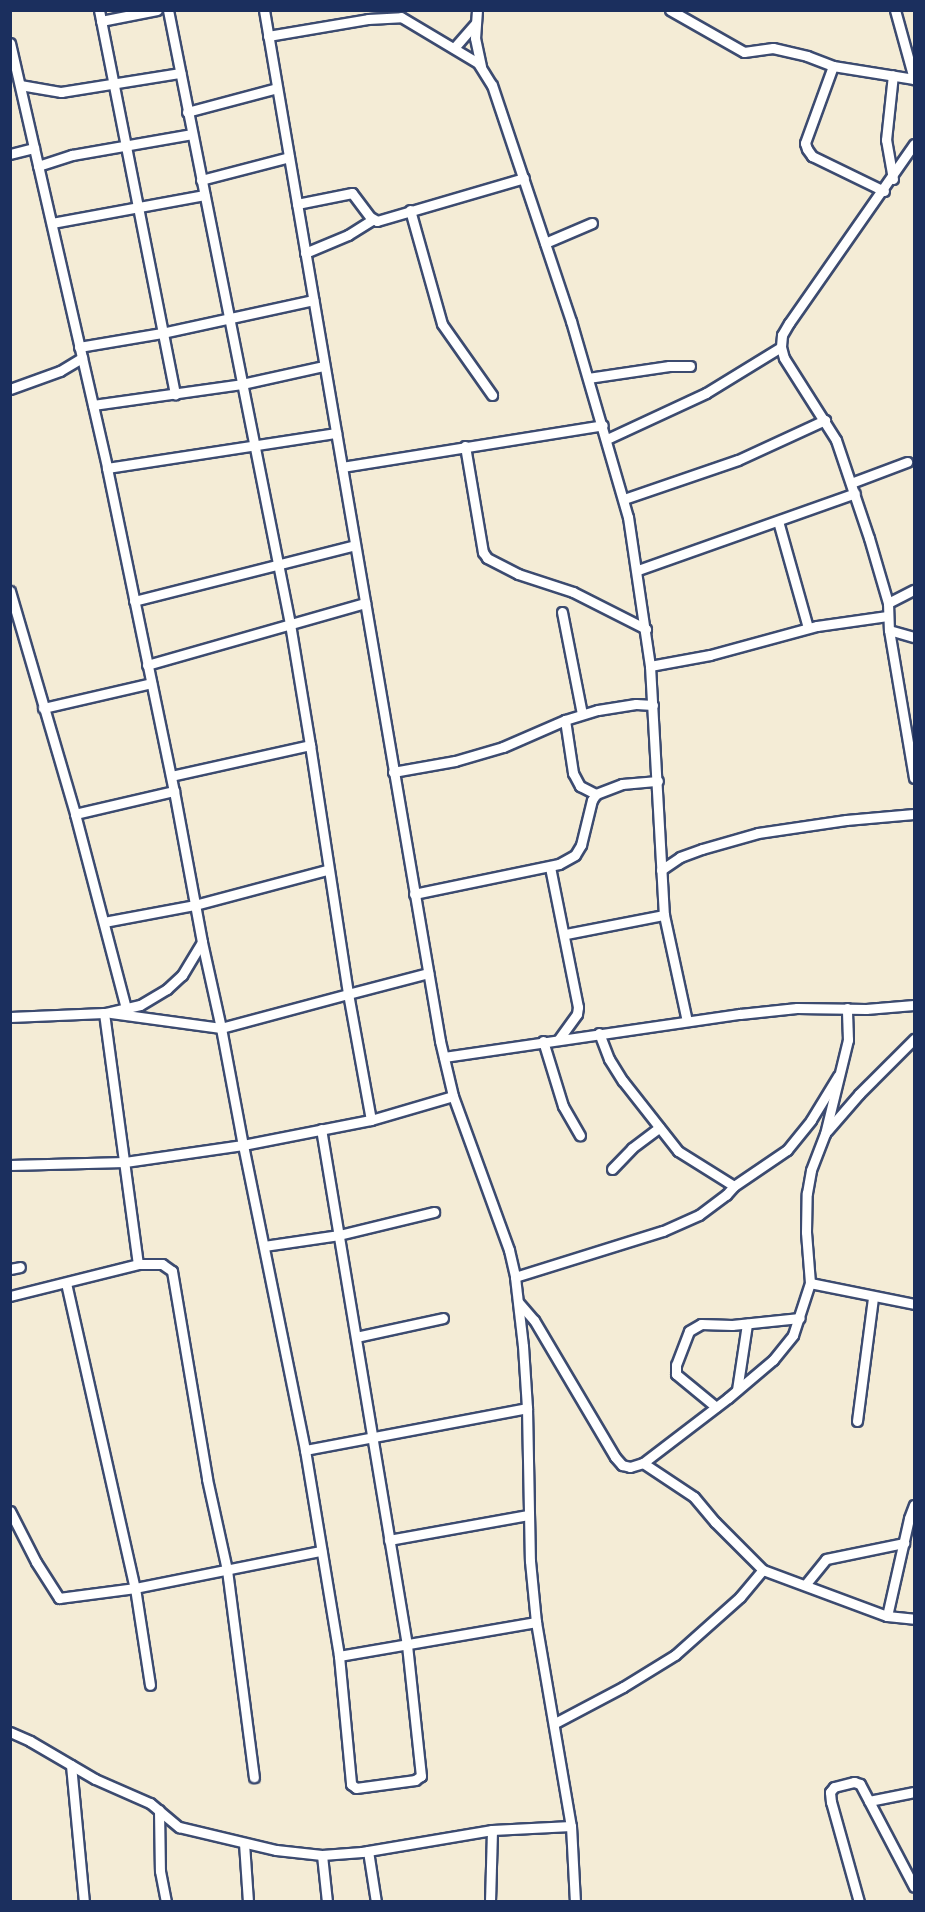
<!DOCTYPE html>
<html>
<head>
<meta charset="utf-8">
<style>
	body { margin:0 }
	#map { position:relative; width:925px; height:1912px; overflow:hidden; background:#f4ecd6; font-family:Mali,sans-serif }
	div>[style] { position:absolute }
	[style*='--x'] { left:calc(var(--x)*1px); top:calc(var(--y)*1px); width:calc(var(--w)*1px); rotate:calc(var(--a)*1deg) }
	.roads { filter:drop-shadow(2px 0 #3c4b70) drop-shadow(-2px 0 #3c4b70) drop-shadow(0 2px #3c4b70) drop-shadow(0 -2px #3c4b70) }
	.minor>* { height:9px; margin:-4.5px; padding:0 4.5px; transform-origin:4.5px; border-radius:4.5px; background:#fff }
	span { translate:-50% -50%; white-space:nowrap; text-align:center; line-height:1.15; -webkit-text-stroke:5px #fbf7ec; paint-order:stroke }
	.frame { position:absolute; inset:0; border:12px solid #1b2f5e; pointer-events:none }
</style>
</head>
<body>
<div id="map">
	<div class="roads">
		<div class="minor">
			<i style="--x:99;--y:10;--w:392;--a:78.8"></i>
			<i style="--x:168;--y:10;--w:626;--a:78.76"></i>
			<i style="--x:290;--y:624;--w:123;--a:80.6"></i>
			<i style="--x:310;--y:745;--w:142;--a:167.4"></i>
			<i style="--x:264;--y:10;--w:1046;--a:80.31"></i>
			<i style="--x:440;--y:1041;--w:57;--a:76.7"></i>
			<i style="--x:453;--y:1096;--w:164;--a:70"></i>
			<i style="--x:509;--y:1250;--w:28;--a:77"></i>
			<i style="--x:515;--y:1277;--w:69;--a:83.4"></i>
			<i style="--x:523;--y:1346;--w:62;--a:86.3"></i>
			<i style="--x:527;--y:1408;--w:153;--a:88.9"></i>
			<i style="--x:530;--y:1561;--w:61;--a:84.4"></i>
			<i style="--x:536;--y:1622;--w:207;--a:80.3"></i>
			<i style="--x:571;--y:1826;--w:76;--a:87"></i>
			<i style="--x:477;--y:10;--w:28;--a:94"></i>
			<i style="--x:475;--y:38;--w:29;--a:78"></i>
			<i style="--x:670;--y:10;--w:85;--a:29.6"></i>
			<i style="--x:744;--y:52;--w:29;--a:-8"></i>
			<i style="--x:773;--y:48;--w:35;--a:13"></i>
			<i style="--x:807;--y:56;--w:28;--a:21"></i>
			<i style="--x:833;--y:66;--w:82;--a:9.1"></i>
			<i style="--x:895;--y:10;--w:72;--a:74.6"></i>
			<i style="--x:101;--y:21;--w:57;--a:-11.1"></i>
			<i style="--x:268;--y:36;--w:101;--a:-9.6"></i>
			<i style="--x:368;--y:19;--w:33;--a:-3"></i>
			<i style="--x:401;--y:17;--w:90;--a:30.9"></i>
			<i style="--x:478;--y:63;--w:26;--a:58"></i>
			<i style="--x:492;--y:85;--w:249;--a:71.5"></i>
			<i style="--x:571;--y:321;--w:204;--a:73.8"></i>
			<i style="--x:628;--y:517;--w:151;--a:81.6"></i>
			<i style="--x:650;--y:666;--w:249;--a:86.8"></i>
			<i style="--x:664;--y:915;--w:108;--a:77.8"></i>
			<i style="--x:10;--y:43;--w:436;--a:77.1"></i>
			<i style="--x:107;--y:468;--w:330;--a:78.3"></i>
			<i style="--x:174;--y:791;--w:154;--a:79.5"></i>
			<i style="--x:202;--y:942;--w:39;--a:121"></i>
			<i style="--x:182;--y:975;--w:21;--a:137"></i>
			<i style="--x:167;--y:989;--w:31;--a:149"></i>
			<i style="--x:140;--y:1005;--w:37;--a:167"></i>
			<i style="--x:104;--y:1013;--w:94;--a:177.6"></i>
			<i style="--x:454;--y:48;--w:33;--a:-49"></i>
			<i style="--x:833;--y:66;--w:82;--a:110"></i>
			<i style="--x:805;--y:143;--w:6;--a:72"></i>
			<i style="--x:807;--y:149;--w:9;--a:54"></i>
			<i style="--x:812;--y:156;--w:80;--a:25.9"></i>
			<i style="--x:20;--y:85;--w:42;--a:9.7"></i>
			<i style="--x:61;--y:92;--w:121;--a:-9.1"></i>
			<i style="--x:187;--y:112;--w:93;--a:-14.9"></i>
			<i style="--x:914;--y:144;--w:218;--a:124.9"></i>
			<i style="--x:789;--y:323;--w:14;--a:120"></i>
			<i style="--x:782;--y:335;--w:12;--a:95"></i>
			<i style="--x:781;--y:347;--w:11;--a:75"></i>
			<i style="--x:784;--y:358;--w:97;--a:57.6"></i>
			<i style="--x:836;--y:440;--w:103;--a:71.4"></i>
			<i style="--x:869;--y:538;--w:68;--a:73.7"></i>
			<i style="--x:888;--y:603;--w:27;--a:88"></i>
			<i style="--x:889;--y:630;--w:150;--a:80.4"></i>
			<i style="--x:10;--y:154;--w:25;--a:-14"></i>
			<i style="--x:38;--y:166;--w:36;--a:-18"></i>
			<i style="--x:72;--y:155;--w:122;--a:-9.9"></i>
			<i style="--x:893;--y:179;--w:40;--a:-100"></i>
			<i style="--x:886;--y:140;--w:65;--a:-83.9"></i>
			<i style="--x:201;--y:180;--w:91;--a:-14.6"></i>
			<i style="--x:297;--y:204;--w:56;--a:-11.3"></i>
			<i style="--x:352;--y:193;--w:30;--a:53"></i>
			<i style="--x:370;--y:217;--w:8;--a:30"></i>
			<i style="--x:377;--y:221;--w:153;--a:-16.3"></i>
			<i style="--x:410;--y:210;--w:118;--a:74.3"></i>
			<i style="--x:442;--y:324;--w:87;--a:54.8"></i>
			<i style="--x:52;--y:223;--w:155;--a:-10.4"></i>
			<i style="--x:545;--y:243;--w:51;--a:-23.1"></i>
			<i style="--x:305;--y:253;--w:47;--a:-22.7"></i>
			<i style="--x:348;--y:235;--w:28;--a:-32"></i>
			<i style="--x:79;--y:347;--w:84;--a:-9.6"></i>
			<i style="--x:162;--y:333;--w:155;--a:-12.3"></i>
			<i style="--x:588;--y:378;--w:82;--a:-8.4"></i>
			<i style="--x:669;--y:366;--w:21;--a:0"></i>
			<i style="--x:10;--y:389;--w:53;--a:-19.8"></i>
			<i style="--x:60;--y:371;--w:26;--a:-31"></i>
			<i style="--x:93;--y:405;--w:150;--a:-8"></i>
			<i style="--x:242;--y:384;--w:84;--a:-12.4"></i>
			<i style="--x:607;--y:439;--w:109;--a:-24.9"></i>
			<i style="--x:706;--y:393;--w:88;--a:-31.5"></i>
			<i style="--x:465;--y:446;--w:108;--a:80.4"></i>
			<i style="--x:483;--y:552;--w:7;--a:56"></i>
			<i style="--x:487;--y:558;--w:35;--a:27"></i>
			<i style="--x:518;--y:574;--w:58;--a:18.1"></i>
			<i style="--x:573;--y:592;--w:82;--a:26.9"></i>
			<i style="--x:342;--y:467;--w:264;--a:-9.1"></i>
			<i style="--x:107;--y:468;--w:232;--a:-8.7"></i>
			<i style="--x:851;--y:483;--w:60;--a:-20.6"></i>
			<i style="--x:624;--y:499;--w:120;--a:-18.9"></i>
			<i style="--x:738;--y:460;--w:96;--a:-24.7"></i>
			<i style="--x:778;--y:521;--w:111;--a:74.3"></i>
			<i style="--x:638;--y:570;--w:230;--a:-19.5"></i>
			<i style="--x:10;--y:591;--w:232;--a:73.7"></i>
			<i style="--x:75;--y:814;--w:201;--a:75.3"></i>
			<i style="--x:134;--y:601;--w:228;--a:-14.2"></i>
			<i style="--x:888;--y:603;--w:29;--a:-27"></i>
			<i style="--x:562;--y:612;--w:104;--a:78.9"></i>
			<i style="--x:889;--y:630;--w:26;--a:16"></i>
			<i style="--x:147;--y:665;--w:227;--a:-15.9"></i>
			<i style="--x:650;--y:666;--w:61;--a:-10.4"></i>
			<i style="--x:710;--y:655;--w:111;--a:-15.2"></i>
			<i style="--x:817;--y:626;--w:71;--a:-8.1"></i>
			<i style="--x:43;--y:708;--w:111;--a:-13"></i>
			<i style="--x:565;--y:720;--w:54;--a:81.4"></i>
			<i style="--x:573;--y:773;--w:15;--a:62"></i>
			<i style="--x:580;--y:786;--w:18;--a:27"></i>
			<i style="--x:310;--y:745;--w:252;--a:81.3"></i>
			<i style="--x:348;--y:994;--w:131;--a:165"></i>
			<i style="--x:221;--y:1028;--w:119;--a:79.4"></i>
			<i style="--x:243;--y:1145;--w:311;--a:78.5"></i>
			<i style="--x:305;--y:1450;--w:209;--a:80.6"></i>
			<i style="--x:339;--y:1656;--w:129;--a:84.6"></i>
			<i style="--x:351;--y:1784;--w:6;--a:39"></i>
			<i style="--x:356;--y:1788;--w:60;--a:-7.7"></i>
			<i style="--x:415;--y:1780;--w:7;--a:-34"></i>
			<i style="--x:421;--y:1776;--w:132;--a:-96.1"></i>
			<i style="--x:407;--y:1645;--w:523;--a:-99.46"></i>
			<i style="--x:393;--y:772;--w:63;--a:-10.1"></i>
			<i style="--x:455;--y:761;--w:50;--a:-16.3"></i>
			<i style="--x:503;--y:747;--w:68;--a:-23.5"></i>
			<i style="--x:565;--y:720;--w:34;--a:-17"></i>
			<i style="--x:598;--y:710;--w:38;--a:-9"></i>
			<i style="--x:636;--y:704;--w:17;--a:3"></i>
			<i style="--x:75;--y:814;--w:102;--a:-13.1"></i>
			<i style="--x:550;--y:867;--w:143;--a:78.7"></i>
			<i style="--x:578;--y:1007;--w:7;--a:98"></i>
			<i style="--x:577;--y:1014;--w:31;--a:126"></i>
			<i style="--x:661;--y:870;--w:23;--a:-34"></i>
			<i style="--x:680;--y:857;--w:23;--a:-20"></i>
			<i style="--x:702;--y:849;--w:58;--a:-15.9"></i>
			<i style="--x:758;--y:833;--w:89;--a:-8.4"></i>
			<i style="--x:846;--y:820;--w:68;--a:-5"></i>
			<i style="--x:414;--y:894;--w:148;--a:-11.7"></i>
			<i style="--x:559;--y:864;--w:18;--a:-29"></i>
			<i style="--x:575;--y:855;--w:12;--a:-59"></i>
			<i style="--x:581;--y:845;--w:46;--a:-76.3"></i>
			<i style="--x:592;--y:800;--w:7;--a:-56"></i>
			<i style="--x:596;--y:794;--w:28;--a:-21"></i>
			<i style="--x:622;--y:784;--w:36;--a:-5"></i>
			<i style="--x:104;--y:922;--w:93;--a:-10.6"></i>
			<i style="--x:195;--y:905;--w:137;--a:-14.9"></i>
			<i style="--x:566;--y:934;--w:100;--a:-11"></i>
			<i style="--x:104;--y:1013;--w:253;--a:82.3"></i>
			<i style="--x:111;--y:1013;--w:111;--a:7.8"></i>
			<i style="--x:221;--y:1028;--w:88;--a:-102.5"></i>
			<i style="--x:599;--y:1033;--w:28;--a:69"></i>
			<i style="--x:609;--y:1059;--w:26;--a:58"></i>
			<i style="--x:623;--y:1081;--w:89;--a:51.8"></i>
			<i style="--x:678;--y:1151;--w:66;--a:32"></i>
			<i style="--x:543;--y:1041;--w:68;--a:72.9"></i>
			<i style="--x:563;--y:1106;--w:34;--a:60"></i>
			<i style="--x:444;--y:1057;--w:299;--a:-8.3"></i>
			<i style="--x:740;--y:1014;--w:57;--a:-6"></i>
			<i style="--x:797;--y:1008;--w:69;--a:0.8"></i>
			<i style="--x:866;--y:1009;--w:48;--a:-4.8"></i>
			<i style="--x:371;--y:1120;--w:128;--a:-100.3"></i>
			<i style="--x:348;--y:994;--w:83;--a:-14.7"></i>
			<i style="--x:827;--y:1131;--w:49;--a:-49.1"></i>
			<i style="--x:859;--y:1094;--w:78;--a:-45"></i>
			<i style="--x:10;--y:1165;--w:115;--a:-1.5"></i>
			<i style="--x:125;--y:1162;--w:119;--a:-8.2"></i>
			<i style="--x:243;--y:1145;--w:130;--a:-11.1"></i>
			<i style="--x:371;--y:1120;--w:85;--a:-16.3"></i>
			<i style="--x:612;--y:1169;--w:29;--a:-46"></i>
			<i style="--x:632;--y:1148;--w:34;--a:-37"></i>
			<i style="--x:264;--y:1246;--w:76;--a:-8.3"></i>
			<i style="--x:339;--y:1235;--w:98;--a:-13.6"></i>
			<i style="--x:10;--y:1269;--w:10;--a:-11"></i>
			<i style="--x:515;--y:1277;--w:155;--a:-17.3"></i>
			<i style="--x:663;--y:1231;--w:39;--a:-24"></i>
			<i style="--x:699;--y:1215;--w:34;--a:-37"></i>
			<i style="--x:726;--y:1195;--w:12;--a:-48"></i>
			<i style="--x:734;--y:1186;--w:64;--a:-34.2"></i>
			<i style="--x:787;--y:1150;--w:38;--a:-51"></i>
			<i style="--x:811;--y:1120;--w:52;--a:-58.5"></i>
			<i style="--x:66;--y:1283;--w:313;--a:77.3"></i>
			<i style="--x:135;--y:1588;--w:98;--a:81.2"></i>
			<i style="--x:810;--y:1283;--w:51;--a:-94.5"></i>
			<i style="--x:806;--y:1232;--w:39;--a:-89"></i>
			<i style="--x:807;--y:1193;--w:23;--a:-80"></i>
			<i style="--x:811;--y:1170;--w:39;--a:-69"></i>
			<i style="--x:825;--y:1134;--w:97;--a:-76.3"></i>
			<i style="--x:848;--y:1040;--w:32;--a:-92"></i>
			<i style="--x:10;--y:1296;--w:132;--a:-14"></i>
			<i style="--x:138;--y:1264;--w:24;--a:0"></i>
			<i style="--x:162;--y:1264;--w:12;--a:35"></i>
			<i style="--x:172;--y:1271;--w:211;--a:80.4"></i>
			<i style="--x:207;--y:1479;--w:93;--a:77.6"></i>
			<i style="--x:227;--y:1570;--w:209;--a:82.6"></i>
			<i style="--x:519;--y:1303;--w:23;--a:49"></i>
			<i style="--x:534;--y:1320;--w:159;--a:59.4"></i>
			<i style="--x:615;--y:1457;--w:11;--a:49"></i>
			<i style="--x:622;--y:1465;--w:8;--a:14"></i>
			<i style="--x:630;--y:1467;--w:14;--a:-17"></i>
			<i style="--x:643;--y:1463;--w:107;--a:-37.4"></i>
			<i style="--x:728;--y:1398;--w:59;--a:-40.2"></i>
			<i style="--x:773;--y:1360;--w:32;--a:-51"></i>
			<i style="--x:793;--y:1335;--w:55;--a:-71.9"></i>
			<i style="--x:810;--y:1283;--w:106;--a:11.4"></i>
			<i style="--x:356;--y:1337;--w:89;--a:-12.3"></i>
			<i style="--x:737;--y:1390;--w:67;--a:-81.4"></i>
			<i style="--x:716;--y:1407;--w:52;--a:-140.5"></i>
			<i style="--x:676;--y:1374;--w:9;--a:-90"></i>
			<i style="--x:676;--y:1365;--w:36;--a:-69"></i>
			<i style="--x:689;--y:1331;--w:14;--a:-30"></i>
			<i style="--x:701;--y:1324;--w:31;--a:2"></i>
			<i style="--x:732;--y:1325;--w:68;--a:-5.9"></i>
			<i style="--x:857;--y:1421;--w:125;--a:-82.6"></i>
			<i style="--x:305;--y:1450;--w:226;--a:-10.7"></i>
			<i style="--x:643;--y:1463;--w:61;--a:33.7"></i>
			<i style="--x:694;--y:1497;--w:33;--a:50"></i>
			<i style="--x:715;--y:1522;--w:68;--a:45"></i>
			<i style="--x:763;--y:1570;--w:132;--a:20.4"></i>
			<i style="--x:887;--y:1616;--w:27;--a:6"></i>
			<i style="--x:10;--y:1511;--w:57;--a:63"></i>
			<i style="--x:36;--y:1562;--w:43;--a:57.4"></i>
			<i style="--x:59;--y:1598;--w:77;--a:-7.5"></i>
			<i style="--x:135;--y:1588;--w:190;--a:-11.3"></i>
			<i style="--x:389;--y:1540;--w:141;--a:-10.2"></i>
			<i style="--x:805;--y:1585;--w:33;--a:-51"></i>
			<i style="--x:826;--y:1559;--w:80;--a:-11.6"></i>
			<i style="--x:887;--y:1616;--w:100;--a:-77.3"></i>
			<i style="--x:909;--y:1518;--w:14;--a:-69"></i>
			<i style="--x:339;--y:1656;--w:200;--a:-9.8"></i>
			<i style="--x:555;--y:1723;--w:77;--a:-27.9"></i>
			<i style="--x:623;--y:1687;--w:61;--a:-31.6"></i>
			<i style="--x:675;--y:1655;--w:87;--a:-41.7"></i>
			<i style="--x:740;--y:1597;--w:35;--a:-50"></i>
			<i style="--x:10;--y:1732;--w:22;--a:24"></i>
			<i style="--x:30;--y:1741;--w:75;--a:30.3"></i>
			<i style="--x:95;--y:1779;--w:60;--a:23.6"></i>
			<i style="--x:150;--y:1803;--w:38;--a:40"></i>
			<i style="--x:179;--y:1827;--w:100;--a:13.3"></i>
			<i style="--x:276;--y:1850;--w:46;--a:6.2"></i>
			<i style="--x:322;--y:1855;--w:40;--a:-4.3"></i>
			<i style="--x:362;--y:1852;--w:132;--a:-9.6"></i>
			<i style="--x:492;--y:1830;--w:79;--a:-2.9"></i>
			<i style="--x:71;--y:1765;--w:138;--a:84.6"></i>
			<i style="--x:869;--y:1801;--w:46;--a:-11.3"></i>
			<i style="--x:159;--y:1810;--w:61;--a:89.1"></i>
			<i style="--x:160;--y:1871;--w:32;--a:79"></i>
			<i style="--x:244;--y:1843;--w:59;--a:86.1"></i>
			<i style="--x:368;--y:1851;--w:52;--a:81.1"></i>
			<i style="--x:322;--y:1855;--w:47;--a:83.9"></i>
			<i style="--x:490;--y:1902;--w:72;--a:-88.4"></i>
			<i style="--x:859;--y:1902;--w:104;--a:-105.6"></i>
			<i style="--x:831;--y:1802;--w:10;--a:-96"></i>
			<i style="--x:830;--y:1792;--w:6;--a:-51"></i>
			<i style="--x:834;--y:1787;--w:21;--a:-14"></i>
			<i style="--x:854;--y:1782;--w:6;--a:18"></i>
			<i style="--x:860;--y:1784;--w:116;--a:62.3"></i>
		</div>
	</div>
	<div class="frame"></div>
</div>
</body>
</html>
